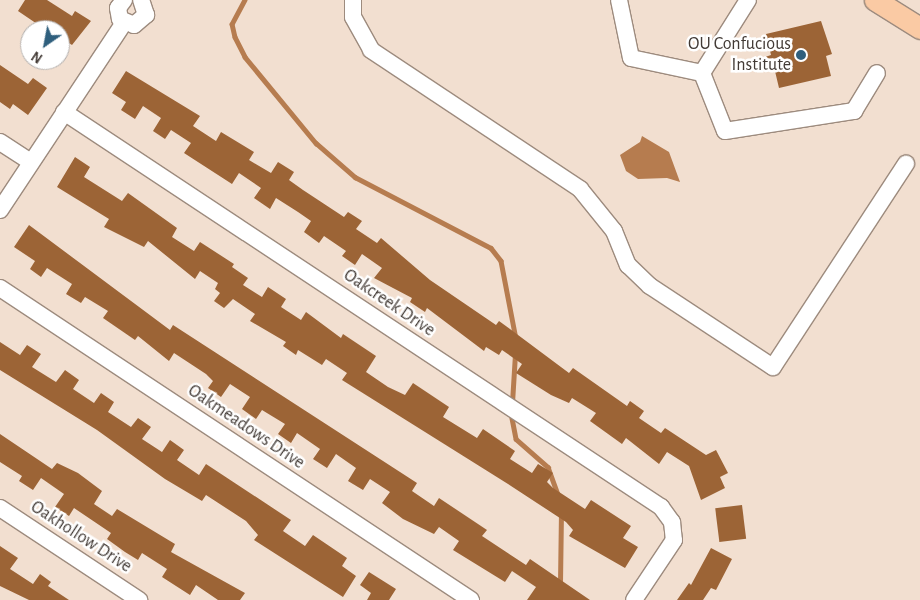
<!DOCTYPE html>
<html>
<head>
<meta charset="utf-8">
<style>
	body { margin:0 }
	#map { position:relative; width:920px; height:600px; overflow:hidden; background:#f2dfd0; font-family:"Alegreya Sans",sans-serif }
	div>[style] { position:absolute }
	[style*='--x'] { left:calc(var(--x)*1px); top:calc(var(--y)*1px); width:calc(var(--w)*1px); rotate:calc(var(--a)*1deg) }
	.water>* { inset:0; background:#b67c4f }
	.stream>* { height:4.5px; margin:-2.25px; padding:0 2.25px; transform-origin:2.25px; border-radius:2.25px; background:#b67c4f }
	.building>* { inset:0; background:#9c6436; transform-origin:0 0 }
	.roads { filter:drop-shadow(1px 0 #9d8b7e) drop-shadow(-1px 0 #9d8b7e) drop-shadow(0 1px #9d8b7e) drop-shadow(0 -1px #9d8b7e) }
	.minor>* { height:16px; margin:-8px; padding:0 8px; transform-origin:8px; border-radius:8px; background:#fff }
	.major>* { height:21px; margin:-10.5px; padding:0 10.5px; transform-origin:10.5px; border-radius:10.5px; background:#facaa4 }
	.dots>* { width:14px; height:14px; translate:-50% -50%; box-sizing:border-box; border:2px solid #fff; border-radius:50% }
	span { translate:-50% -50%; white-space:nowrap; text-align:center; line-height:1.15; -webkit-text-stroke:5px #fff; paint-order:stroke }
	.poi-label { font-size:18px; color:#423a35 }
	.right { translate:-100% -50%; text-align:right }
	.street-label { font-size:18px; color:#423a35 }
	.north { position:absolute; left:20px; top:20px; width:50px; height:50px; box-sizing:border-box; background:#fff; border:1px solid #b3b0ae; border-radius:50%; rotate:213deg; font-size:14px; font-weight:700; line-height:20px; text-align:center; color:#423a35 }
	.north::after { content:''; display:block; margin:auto; width:18px; height:22px; background:#2f5f7d; clip-path:polygon(50% 0,100% 100%,50% 72%,0 100%) }
</style>
</head>
<body>
<div id="map">
	<div class="water">
		<i style="clip-path:polygon(642px 136px,669px 152px,680px 182px,667px 178px,638px 179px,626px 171px,620px 155px,640px 142px)"></i>
	</div>
	<div class="stream">
		<i style="--x:245;--y:0;--w:27;--a:118"></i>
		<i style="--x:232;--y:24;--w:13;--a:77"></i>
		<i style="--x:235;--y:37;--w:22;--a:63"></i>
		<i style="--x:245;--y:57;--w:112;--a:50.5"></i>
		<i style="--x:316;--y:143;--w:52;--a:41.1"></i>
		<i style="--x:355;--y:177;--w:153;--a:27.6"></i>
		<i style="--x:491;--y:248;--w:16;--a:52"></i>
		<i style="--x:501;--y:261;--w:79;--a:79.1"></i>
		<i style="--x:512;--y:403;--w:49;--a:-86.5"></i>
		<i style="--x:511;--y:413;--w:26;--a:79"></i>
		<i style="--x:516;--y:439;--w:43;--a:41.2"></i>
		<i style="--x:548;--y:467;--w:29;--a:70"></i>
		<i style="--x:560;--y:583;--w:69;--a:-89.2"></i>
	</div>
	<div class="building">
		<i style="clip-path:polygon(25px 0,47px 0,72px 16px,75px 11px,91px 21px,72px 45px,60px 37px,60px 30px,46px 30px,18px 11px)"></i>
		<i style="clip-path:polygon(821px 21px,832px 54px,826px 56px,831px 76px,779px 88px,774px 67px,768px 69px,765px 57px,771px 55px,766px 34px)"></i>
		<i style="clip-path:polygon(0 65px,28px 84px,33px 78px,47px 88px,28px 115px,13px 104px,10px 109px,0 102px)"></i>
		<i style="clip-path:polygon(126px 71px,200px 116px,193px 126px,216px 141px,221px 132px,254px 152px,249px 160px,271px 173px,278px 162px,294px 172px,289px 180px,303px 190px,344px 217px,348px 212px,362px 221px,356px 229px,377px 243px,381px 238px,430px 280px,496px 325px,499px 321px,514px 332px,569px 373px,573px 368px,627px 406px,630px 401px,644px 411px,639px 418px,661px 433px,665px 428px,706px 455px,716px 450px,728px 473px,720px 477px,725px 488px,701px 500px,689px 466px,667px 452px,659px 464px,626px 438px,622px 444px,590px 421px,596px 413px,572px 398px,569px 403px,551px 395px,516px 373px,522px 364px,502px 350px,499px 355px,486px 347px,484px 351px,427px 308px,425px 312px,410px 302px,412px 298px,374px 278px,382px 268px,362px 254px,355px 265px,342px 256px,346px 251px,324px 236px,319px 243px,304px 232px,311px 221px,298px 212px,276px 198px,270px 209px,254px 198px,261px 188px,239px 173px,232px 184px,184px 153px,191px 143px,171px 130px,165px 139px,153px 131px,161px 118px,143px 106px,135px 119px,121px 110px,126px 102px,112px 93px)"></i>
		<i style="clip-path:polygon(75px 157px,90px 167px,84px 177px,122px 201px,128px 193px,177px 228px,172px 237px,194px 251px,200px 242px,234px 264px,232px 267px,248px 278px,243px 285px,262px 297px,268px 287px,286px 299px,281px 307px,301px 320px,306px 312px,341px 338px,343px 334px,376px 356px,366px 372px,388px 387px,405px 395px,413px 383px,449px 407px,443px 417px,477px 438px,483px 429px,515px 451px,510px 459px,532px 473px,538px 464px,553px 473px,547px 482px,553px 488px,585px 509px,591px 500px,631px 526px,623px 538px,638px 547px,625px 568px,569px 536px,573px 530px,566px 522px,511px 486px,342px 380px,347px 373px,326px 359px,322px 365px,298px 350px,296px 355px,283px 346px,286px 342px,250px 321px,255px 314px,233px 299px,224px 308px,214px 301px,220px 293px,215px 289px,218px 283px,200px 271px,195px 279px,148px 241px,144px 247px,104px 227px,109px 219px,57px 187px)"></i>
		<i style="clip-path:polygon(29px 225px,170px 330px,173px 325px,417px 483px,412px 491px,434px 506px,439px 498px,487px 530px,482px 536px,526px 565px,530px 559px,590px 600px,527px 600px,536px 587px,512px 571px,505px 582px,453px 550px,459px 541px,439px 527px,434px 534px,403px 519px,382px 503px,390px 492px,370px 479px,363px 490px,348px 481px,356px 468px,336px 454px,327px 468px,313px 459px,320px 449px,297px 433px,291px 443px,278px 434px,285px 424px,262px 410px,256px 419px,242px 409px,250px 397px,230px 384px,221px 397px,208px 388px,213px 381px,206px 374px,174px 353px,169px 361px,138px 336px,135px 340px,103px 318px,108px 311px,85px 297px,81px 303px,66px 294px,72px 284px,47px 268px,41px 277px,30px 269px,35px 261px,14px 247px)"></i>
		<i style="clip-path:polygon(0 342px,20px 355px,27px 345px,41px 354px,32px 367px,56px 382px,65px 370px,79px 380px,73px 389px,94px 403px,101px 393px,114px 402px,108px 412px,131px 427px,138px 418px,151px 427px,142px 439px,162px 452px,170px 440px,184px 450px,177px 460px,199px 475px,206px 464px,291px 520px,283px 531px,305px 546px,313px 535px,347px 558px,342px 566px,356px 576px,343px 597px,254px 540px,258px 535px,246px 521px,206px 495px,202px 501px,165px 479px,97px 430px,0 370px)"></i>
		<i style="clip-path:polygon(0 434px,52px 469px,57px 463px,78px 473px,102px 491px,94px 504px,112px 516px,117px 509px,175px 544px,171px 552px,245px 593px,240px 600px,218px 600px,196px 585px,190px 595px,162px 577px,167px 569px,142px 553px,138px 560px,125px 552px,107px 539px,111px 533px,74px 508px,69px 516px,55px 507px,64px 494px,41px 478px,33px 490px,19px 481px,22px 476px,0 462px)"></i>
		<i style="left:742px;top:505px;width:34px;height:27px;rotate:83deg"></i>
		<i style="clip-path:polygon(0 546px,18px 558px,10px 569px,33px 584px,40px 574px,51px 582px,48px 586px,69px 600px,29px 600px,0 586px)"></i>
		<i style="clip-path:polygon(711px 548px,732px 559px,716px 590px,711px 588px,703px 600px,677px 600px,689px 583px,691px 585px)"></i>
		<i style="clip-path:polygon(369px 572px,396px 589px,389px 600px,367px 600px,371px 593px,360px 585px)"></i>
	</div>
	<div class="roads">
		<div class="minor">
			<i style="--x:124;--y:0;--w:10;--a:127"></i>
			<i style="--x:118;--y:8;--w:11;--a:80"></i>
			<i style="--x:120;--y:19;--w:15;--a:23"></i>
			<i style="--x:134;--y:25;--w:16;--a:-40"></i>
			<i style="--x:146;--y:15;--w:16;--a:-108"></i>
			<i style="--x:353;--y:0;--w:17;--a:90"></i>
			<i style="--x:353;--y:17;--w:38;--a:61"></i>
			<i style="--x:371;--y:50;--w:251;--a:33.6"></i>
			<i style="--x:580;--y:189;--w:54;--a:51"></i>
			<i style="--x:614;--y:231;--w:37;--a:68"></i>
			<i style="--x:628;--y:265;--w:30;--a:44"></i>
			<i style="--x:650;--y:286;--w:147;--a:33.4"></i>
			<i style="--x:773;--y:367;--w:243;--a:-56.8"></i>
			<i style="--x:619;--y:0;--w:59;--a:78.3"></i>
			<i style="--x:631;--y:58;--w:73;--a:11.9"></i>
			<i style="--x:702;--y:73;--w:86;--a:-57.8"></i>
			<i style="--x:702;--y:73;--w:62;--a:68.4"></i>
			<i style="--x:725;--y:131;--w:131;--a:-8.8"></i>
			<i style="--x:854;--y:111;--w:44;--a:-58.8"></i>
			<i style="--x:64;--y:112;--w:716;--a:33.49"></i>
			<i style="--x:661;--y:507;--w:19;--a:54"></i>
			<i style="--x:672;--y:522;--w:18;--a:84"></i>
			<i style="--x:674;--y:540;--w:72;--a:123.7"></i>
			<i style="--x:0;--y:142;--w:37;--a:33"></i>
			<i style="--x:0;--y:210;--w:224;--a:-56.5"></i>
			<i style="--x:0;--y:288;--w:565;--a:33.52"></i>
			<i style="--x:0;--y:508;--w:167;--a:33.5"></i>
		</div>
		<div class="major">
			<i style="--x:875;--y:0;--w:53;--a:31.9"></i>
		</div>
	</div>
	<div class="dots">
		<i style="left:801px;top:55px;background:#2f5f7d"></i>
	</div>
	<div class="poi-label">
		<span class="right" style="left:791px;top:55px">OU Confucious<br>Institute</span>
	</div>
	<div class="street-label">
		<span style="left:389px;top:303px;rotate:34deg">Oakcreek Drive</span>
		<span style="left:246px;top:427px;rotate:34deg">Oakmeadows Drive</span>
		<span style="left:81px;top:537px;rotate:33deg">Oakhollow Drive</span>
	</div>
	<div class="north">N</div>
</div>
</body>
</html>
